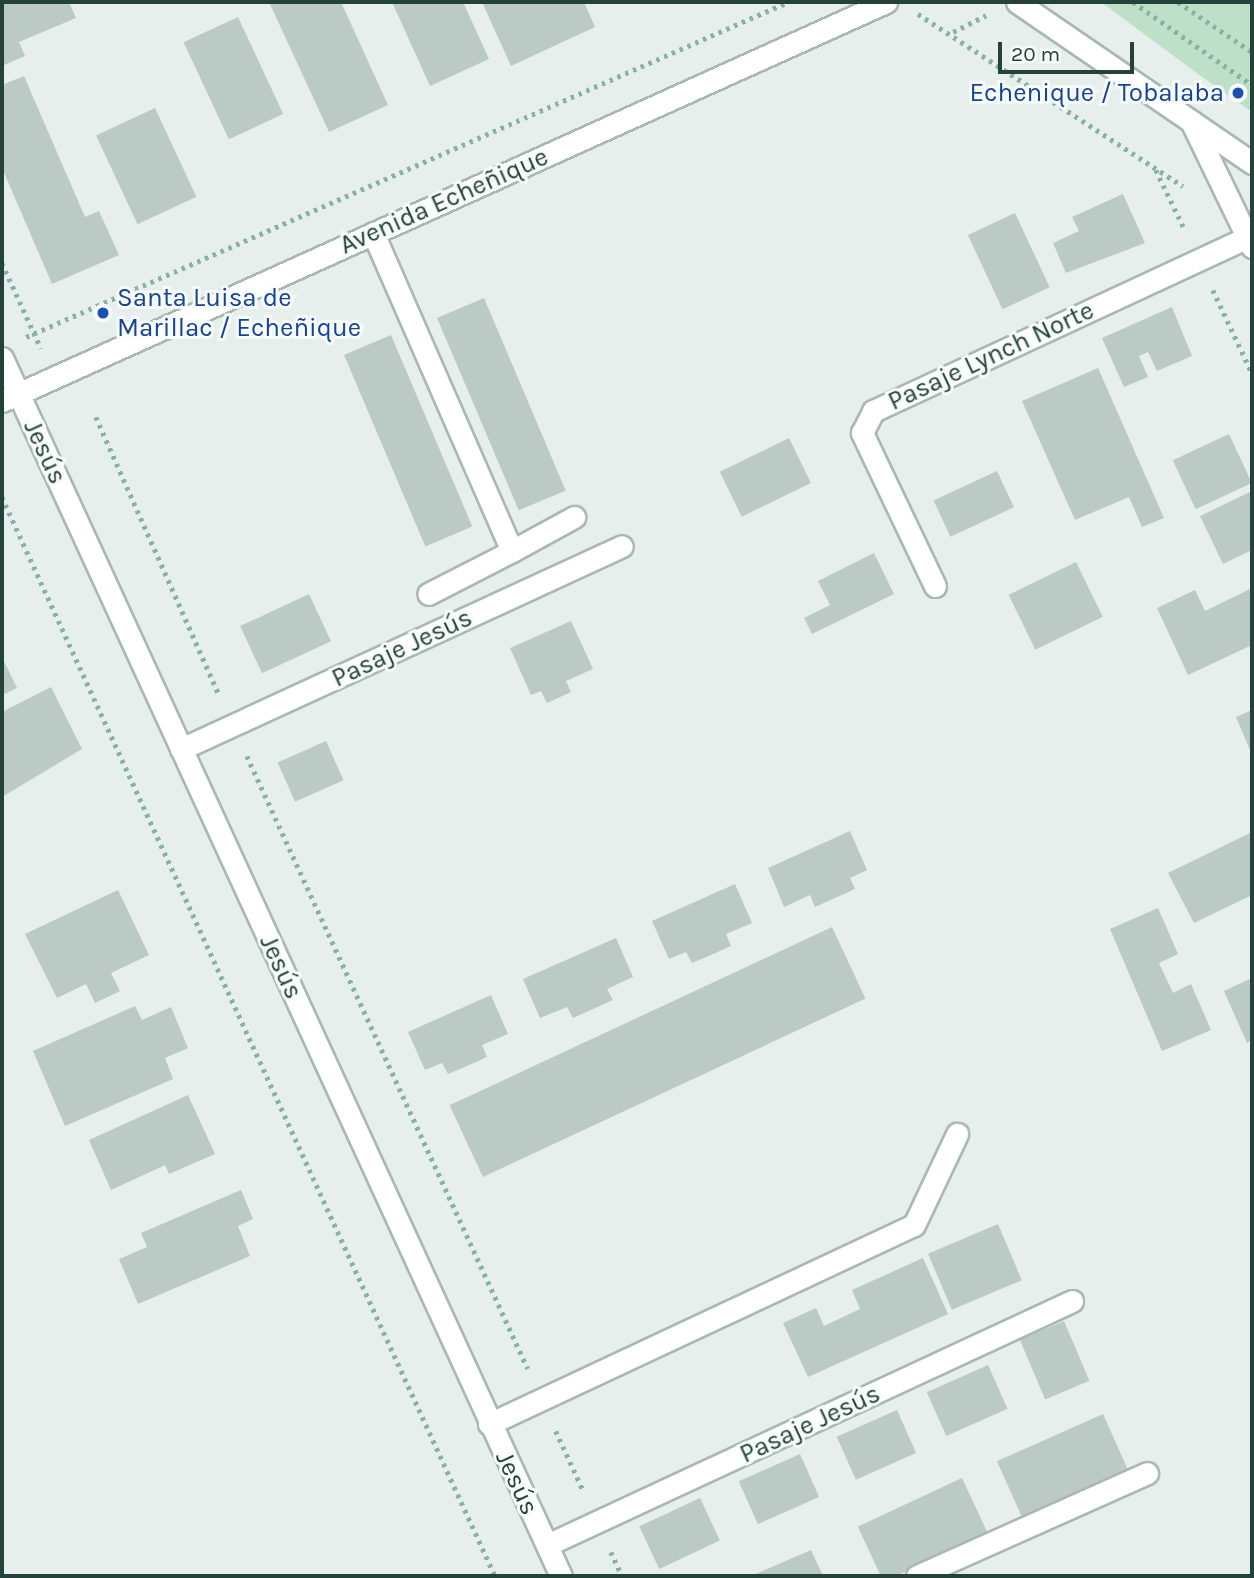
<!DOCTYPE html>
<html>
<head>
<meta charset="utf-8">
<style>
	body { margin:0 }
	#map { position:relative; width:1254px; height:1578px; overflow:hidden; background:#e6efeb; font-family:Karla,sans-serif }
	div>[style] { position:absolute }
	[style*='--x'] { left:calc(var(--x)*1px); top:calc(var(--y)*1px); width:calc(var(--w)*1px); rotate:calc(var(--a)*1deg) }
	.green>* { inset:0; background:#bfe0c8 }
	.building>* { inset:0; background:#bbcac4; transform-origin:0 0 }
	.path>* { height:4.5px; margin-top:-2.25px; transform-origin:0; background:repeating-linear-gradient(90deg,#86b3a5 0 3.5px,transparent 0 8.5px) }
	.roads { filter:drop-shadow(2px 0 #a8b8b2) drop-shadow(-2px 0 #a8b8b2) drop-shadow(0 2px #a8b8b2) drop-shadow(0 -2px #a8b8b2) }
	.service>* { height:21px; margin:-10.5px; padding:0 10.5px; transform-origin:10.5px; border-radius:10.5px; background:#fff }
	.minor>* { height:21px; margin:-10.5px; padding:0 10.5px; transform-origin:10.5px; border-radius:10.5px; background:#fff }
	.tertiary>* { height:21px; margin:-10.5px; padding:0 10.5px; transform-origin:10.5px; border-radius:10.5px; background:#fff }
	.secondary>* { height:21px; margin:-10.5px; padding:0 10.5px; transform-origin:10.5px; border-radius:10.5px; background:#fff }
	.dots>* { width:19px; height:19px; translate:-50% -50%; box-sizing:border-box; border:4px solid #f7fbf9; border-radius:50% }
	span { translate:-50% -50%; white-space:nowrap; text-align:center; line-height:1.15; -webkit-text-stroke:6px #f7fbf9; paint-order:stroke }
	.transit-label { font-size:26px; color:#164399 }
	.right { translate:-100% -50%; text-align:right }
	.left { translate:0 -50%; text-align:left }
	.street-label { font-size:26px; color:#24423a }
	.frame { position:absolute; inset:0; border:4px solid #24423a; pointer-events:none }
	.scale { position:absolute; left:998px; top:42px; width:136px; height:32px; box-sizing:border-box; border:4px solid #24423a; border-top:0; padding-left:9px; font-size:21px; line-height:24px; white-space:nowrap; color:#24423a; -webkit-text-stroke:5px #f7fbf9; paint-order:stroke }
</style>
</head>
<body>
<div id="map">
	<div class="green">
		<i style="clip-path:polygon(1101px 2px,1252px 2px,1252px 112px,1198px 74px)"></i>
	</div>
	<div class="building">
		<i style="clip-path:polygon(2px 2px,69px 2px,76px 18px,19px 42px,25px 56px,2px 66px)"></i>
		<i style="clip-path:polygon(269px 2px,341px 2px,388px 105px,329px 132px)"></i>
		<i style="clip-path:polygon(392px 2px,463px 2px,489px 59px,430px 86px)"></i>
		<i style="clip-path:polygon(482px 2px,584px 2px,595px 27px,511px 66px)"></i>
		<i style="left:238px;top:17px;width:107px;height:60px;rotate:65deg"></i>
		<i style="clip-path:polygon(24px 76px,85px 217px,99px 211px,119px 255px,52px 284px,2px 168px,2px 85px)"></i>
		<i style="left:155px;top:108px;width:98px;height:65px;rotate:65deg"></i>
		<i style="clip-path:polygon(1123px 194px,1145px 243px,1066px 273px,1053px 243px,1079px 231px,1072px 217px)"></i>
		<i style="left:1015px;top:213px;width:82px;height:52px;rotate:65deg"></i>
		<i style="left:484px;top:298px;width:209px;height:51px;rotate:67deg"></i>
		<i style="clip-path:polygon(1172px 307px,1192px 356px,1157px 371px,1148px 352px,1139px 356px,1148px 377px,1124px 387px,1102px 338px)"></i>
		<i style="left:391px;top:335px;width:208px;height:51px;rotate:67deg"></i>
		<i style="clip-path:polygon(1098px 368px,1164px 518px,1142px 527px,1129px 497px,1075px 520px,1022px 401px)"></i>
		<i style="left:1229px;top:434px;width:54px;height:62px;rotate:65deg"></i>
		<i style="left:789px;top:438px;width:50px;height:77px;rotate:64deg"></i>
		<i style="left:997px;top:471px;width:40px;height:70px;rotate:65deg"></i>
		<i style="clip-path:polygon(1252px 491px,1252px 550px,1223px 564px,1200px 516px)"></i>
		<i style="clip-path:polygon(874px 553px,894px 594px,812px 634px,804px 618px,830px 605px,818px 581px)"></i>
		<i style="left:1076px;top:562px;width:61px;height:75px;rotate:64deg"></i>
		<i style="clip-path:polygon(1252px 588px,1252px 645px,1188px 675px,1157px 608px,1195px 590px,1205px 611px)"></i>
		<i style="left:309px;top:594px;width:52px;height:76px;rotate:65deg"></i>
		<i style="clip-path:polygon(571px 621px,593px 669px,566px 681px,571px 692px,547px 703px,541px 691px,531px 695px,510px 648px)"></i>
		<i style="clip-path:polygon(2px 657px,17px 688px,2px 695px)"></i>
		<i style="clip-path:polygon(51px 687px,82px 749px,2px 797px,2px 712px)"></i>
		<i style="clip-path:polygon(1252px 710px,1252px 755px,1236px 717px)"></i>
		<i style="left:326px;top:741px;width:43px;height:53px;rotate:66deg"></i>
		<i style="clip-path:polygon(850px 831px,867px 870px,850px 878px,855px 889px,815px 907px,810px 895px,784px 907px,768px 868px)"></i>
		<i style="clip-path:polygon(1252px 832px,1252px 895px,1194px 923px,1168px 873px)"></i>
		<i style="clip-path:polygon(735px 884px,752px 923px,726px 934px,731px 946px,711px 955px,692px 963px,686px 952px,669px 959px,652px 921px)"></i>
		<i style="clip-path:polygon(118px 890px,149px 955px,111px 973px,120px 991px,95px 1003px,86px 984px,57px 998px,25px 934px)"></i>
		<i style="clip-path:polygon(1158px 908px,1178px 954px,1159px 963px,1173px 993px,1191px 984px,1211px 1030px,1162px 1051px,1110px 929px)"></i>
		<i style="left:832px;top:927px;width:79px;height:422px;rotate:65deg"></i>
		<i style="clip-path:polygon(616px 938px,633px 977px,607px 989px,613px 1000px,573px 1018px,567px 1007px,540px 1018px,523px 979px)"></i>
		<i style="clip-path:polygon(1252px 978px,1252px 1040px,1247px 1043px,1224px 991px)"></i>
		<i style="clip-path:polygon(491px 995px,508px 1034px,482px 1045px,487px 1057px,467px 1066px,448px 1074px,442px 1063px,425px 1070px,408px 1032px)"></i>
		<i style="clip-path:polygon(135px 1006px,142px 1020px,171px 1007px,188px 1048px,165px 1058px,173px 1079px,65px 1126px,33px 1051px)"></i>
		<i style="clip-path:polygon(188px 1095px,215px 1154px,169px 1174px,165px 1165px,111px 1190px,89px 1140px)"></i>
		<i style="clip-path:polygon(241px 1190px,253px 1219px,238px 1226px,250px 1256px,138px 1304px,119px 1259px,147px 1247px,141px 1233px)"></i>
		<i style="left:998px;top:1224px;width:61px;height:76px;rotate:67deg"></i>
		<i style="clip-path:polygon(923px 1258px,948px 1314px,808px 1377px,783px 1323px,816px 1308px,824px 1326px,860px 1309px,852px 1290px)"></i>
		<i style="left:1064px;top:1321px;width:65px;height:48px;rotate:67deg"></i>
		<i style="left:988px;top:1365px;width:48px;height:67px;rotate:66deg"></i>
		<i style="left:897px;top:1410px;width:47px;height:66px;rotate:66deg"></i>
		<i style="left:1103px;top:1414px;width:60px;height:116px;rotate:66deg"></i>
		<i style="left:800px;top:1454px;width:47px;height:67px;rotate:66deg"></i>
		<i style="left:962px;top:1478px;width:61px;height:115px;rotate:65deg"></i>
		<i style="left:700px;top:1498px;width:47px;height:67px;rotate:65deg"></i>
		<i style="clip-path:polygon(811px 1550px,823px 1576px,752px 1576px,758px 1573px)"></i>
	</div>
	<div class="path">
		<i style="--x:1133;--y:2;--w:145;--a:34.9"></i>
		<i style="--x:1178;--y:2;--w:89;--a:34"></i>
		<i style="--x:918;--y:14;--w:316;--a:33"></i>
		<i style="--x:953;--y:32;--w:37;--a:-27"></i>
		<i style="--x:1156;--y:170;--w:64;--a:64.2"></i>
		<i style="--x:2;--y:263;--w:94;--a:65.4"></i>
		<i style="--x:1213;--y:290;--w:92;--a:64.8"></i>
		<i style="--x:26;--y:337;--w:832;--a:-23.73"></i>
		<i style="--x:96;--y:417;--w:303;--a:66.1"></i>
		<i style="--x:2;--y:497;--w:1186;--a:65.44"></i>
		<i style="--x:247;--y:756;--w:674;--a:65.37"></i>
		<i style="--x:556;--y:1431;--w:65;--a:65.4"></i>
		<i style="--x:611;--y:1552;--w:26;--a:65"></i>
	</div>
	<div class="roads">
		<div class="service">
			<i style="--x:373;--y:233;--w:347;--a:66.4"></i>
			<i style="--x:512;--y:551;--w:94;--a:152.9"></i>
			<i style="--x:512;--y:551;--w:71;--a:-28.7"></i>
		</div>
		<div class="minor">
			<i style="--x:2;--y:358;--w:1340;--a:65.35"></i>
			<i style="--x:935;--y:586;--w:170;--a:-115.5"></i>
			<i style="--x:862;--y:433;--w:25;--a:-63"></i>
			<i style="--x:873;--y:411;--w:413;--a:-24.9"></i>
			<i style="--x:181;--y:749;--w:485;--a:-24.7"></i>
			<i style="--x:489;--y:1424;--w:469;--a:-25.1"></i>
			<i style="--x:914;--y:1225;--w:101;--a:-64.7"></i>
			<i style="--x:547;--y:1545;--w:579;--a:-24.93"></i>
			<i style="--x:917;--y:1576;--w:252;--a:-24.1"></i>
		</div>
		<div class="tertiary">
			<i style="--x:1191;--y:121;--w:140;--a:64.2"></i>
			<i style="--x:2;--y:401;--w:970;--a:-24.29"></i>
		</div>
		<div class="secondary">
			<i style="--x:1017;--y:2;--w:285;--a:34.4"></i>
		</div>
	</div>
	<div class="dots">
		<i style="left:1238px;top:93px;background:#1a4fb4"></i>
		<i style="left:103px;top:313px;background:#1a4fb4"></i>
	</div>
	<div class="transit-label">
		<span class="right" style="left:1224px;top:93px">Echenique / Tobalaba</span>
		<span class="left" style="left:117px;top:313px">Santa Luisa de<br>Marillac / Echeñique</span>
	</div>
	<div class="street-label">
		<span style="left:444px;top:201px;rotate:-24deg">Avenida Echeñique</span>
		<span style="left:991px;top:356px;rotate:-25deg">Pasaje Lynch Norte</span>
		<span style="left:45px;top:452px;rotate:65deg">Jesús</span>
		<span style="left:402px;top:648px;rotate:-25deg">Pasaje Jesús</span>
		<span style="left:281px;top:967px;rotate:65deg">Jesús</span>
		<span style="left:810px;top:1424px;rotate:-25deg">Pasaje Jesús</span>
		<span style="left:517px;top:1483px;rotate:65deg">Jesús</span>
	</div>
	<div class="frame"></div>
	<div class="scale">20 m</div>
</div>
</body>
</html>
